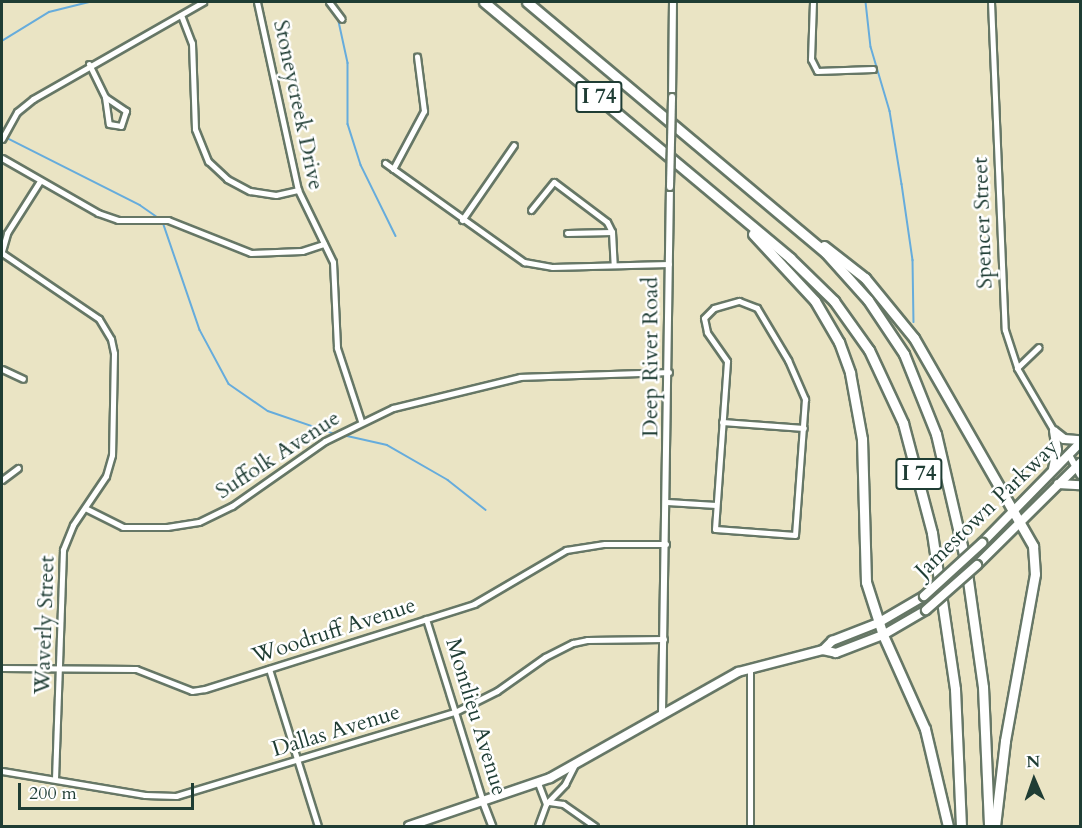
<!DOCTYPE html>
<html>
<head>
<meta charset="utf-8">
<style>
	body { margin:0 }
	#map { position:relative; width:1082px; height:828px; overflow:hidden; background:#eae4c4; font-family:Cardo,serif }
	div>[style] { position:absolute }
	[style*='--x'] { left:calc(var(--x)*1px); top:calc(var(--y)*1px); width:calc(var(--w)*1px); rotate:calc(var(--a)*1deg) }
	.stream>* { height:1.5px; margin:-0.75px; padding:0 0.75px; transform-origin:0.75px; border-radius:0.75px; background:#66acdc }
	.roads { filter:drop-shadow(2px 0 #676) drop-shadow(-2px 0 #676) drop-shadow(0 2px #676) drop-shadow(0 -2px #676) }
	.minor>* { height:5px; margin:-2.5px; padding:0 2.5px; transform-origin:2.5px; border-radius:2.5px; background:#fff }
	.tertiary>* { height:6px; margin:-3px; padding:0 3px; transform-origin:3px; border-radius:3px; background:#fff }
	.secondary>* { height:8px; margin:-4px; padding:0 4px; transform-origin:4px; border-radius:4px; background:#fff }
	.primary>* { height:8px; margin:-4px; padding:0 4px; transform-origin:4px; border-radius:4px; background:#fff }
	.motorway>* { height:9px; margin:-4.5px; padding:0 4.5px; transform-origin:4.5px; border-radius:4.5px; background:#fff }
	.bridges { filter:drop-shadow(2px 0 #676) drop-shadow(-2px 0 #676) drop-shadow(0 2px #676) drop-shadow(0 -2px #676) }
	.tertiary-bridge>* { height:6px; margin:-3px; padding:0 3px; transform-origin:3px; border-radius:3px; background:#fff }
	.primary-bridge>* { height:8px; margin:-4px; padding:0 4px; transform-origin:4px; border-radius:4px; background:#fff }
	span { translate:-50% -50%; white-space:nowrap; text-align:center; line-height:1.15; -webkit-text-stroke:5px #fff; paint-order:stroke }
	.shield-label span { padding:2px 4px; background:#fff; border:2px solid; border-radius:4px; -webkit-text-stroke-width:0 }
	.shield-label { font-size:21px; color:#1f3d34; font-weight:700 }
	.street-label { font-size:22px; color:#1f3d34 }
	.frame { position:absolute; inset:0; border:3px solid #1f3d34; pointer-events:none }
	.north { position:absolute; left:1004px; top:750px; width:60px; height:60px; -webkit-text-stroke:4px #fff; paint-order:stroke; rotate:358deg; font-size:16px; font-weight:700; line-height:24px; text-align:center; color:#1f3d34 }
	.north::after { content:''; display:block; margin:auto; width:21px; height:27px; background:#1f3d34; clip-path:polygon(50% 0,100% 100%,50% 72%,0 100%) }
	.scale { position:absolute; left:18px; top:783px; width:176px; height:27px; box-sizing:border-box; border:3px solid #1f3d34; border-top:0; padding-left:8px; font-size:18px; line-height:21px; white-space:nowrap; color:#1f3d34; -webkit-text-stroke:4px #fff; paint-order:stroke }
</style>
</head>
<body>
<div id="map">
	<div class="stream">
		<i style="--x:866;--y:2;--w:45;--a:83.7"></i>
		<i style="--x:871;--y:47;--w:67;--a:73.5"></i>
		<i style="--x:890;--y:111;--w:74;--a:80.7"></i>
		<i style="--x:902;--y:184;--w:77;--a:81.8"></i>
		<i style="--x:913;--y:260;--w:62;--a:89.1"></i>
		<i style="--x:338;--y:17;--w:47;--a:77.7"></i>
		<i style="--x:348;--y:63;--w:61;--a:90"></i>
		<i style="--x:348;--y:124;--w:43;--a:72.4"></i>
		<i style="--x:361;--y:165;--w:79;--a:63.8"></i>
		<i style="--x:2;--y:41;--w:55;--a:-31.7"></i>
		<i style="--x:49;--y:12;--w:41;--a:-14"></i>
		<i style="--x:5;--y:137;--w:151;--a:26.7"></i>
		<i style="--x:140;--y:205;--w:21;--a:35"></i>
		<i style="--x:163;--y:222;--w:114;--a:71.1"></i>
		<i style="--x:200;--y:330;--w:61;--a:61.8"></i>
		<i style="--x:229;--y:384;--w:47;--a:34.7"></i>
		<i style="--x:268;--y:411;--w:71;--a:18.9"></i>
		<i style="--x:343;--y:435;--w:45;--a:12.8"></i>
		<i style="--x:387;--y:445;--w:70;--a:29.8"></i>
		<i style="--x:448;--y:480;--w:48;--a:38.3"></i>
	</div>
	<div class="roads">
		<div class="minor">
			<i style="--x:257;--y:2;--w:192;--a:77.7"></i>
			<i style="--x:298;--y:190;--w:80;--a:64.1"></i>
			<i style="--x:333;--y:262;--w:86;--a:87.3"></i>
			<i style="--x:337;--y:348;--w:77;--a:71.8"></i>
			<i style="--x:329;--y:2;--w:21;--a:53"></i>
			<i style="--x:813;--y:2;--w:57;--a:92"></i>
			<i style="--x:811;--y:59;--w:13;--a:63"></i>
			<i style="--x:817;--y:71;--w:56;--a:-2"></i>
			<i style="--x:991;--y:2;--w:328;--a:87.6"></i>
			<i style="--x:1005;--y:330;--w:40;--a:72"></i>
			<i style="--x:1017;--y:368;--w:73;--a:59.6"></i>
			<i style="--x:181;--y:15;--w:30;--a:69"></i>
			<i style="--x:192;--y:43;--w:86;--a:88"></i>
			<i style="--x:195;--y:129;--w:35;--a:68"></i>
			<i style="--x:208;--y:161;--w:26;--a:43"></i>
			<i style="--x:227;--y:179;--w:26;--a:28"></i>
			<i style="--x:250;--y:191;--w:26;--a:9"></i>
			<i style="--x:276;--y:195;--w:23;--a:-13"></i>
			<i style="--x:89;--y:64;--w:37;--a:64"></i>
			<i style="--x:105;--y:97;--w:27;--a:82"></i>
			<i style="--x:109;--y:124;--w:12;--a:9"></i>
			<i style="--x:121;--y:126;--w:16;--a:-72"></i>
			<i style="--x:126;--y:111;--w:25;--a:-146"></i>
			<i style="--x:2;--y:139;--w:31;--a:-61"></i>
			<i style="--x:17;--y:112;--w:21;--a:-39"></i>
			<i style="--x:33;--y:99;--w:196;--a:-29.7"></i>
			<i style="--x:2;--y:158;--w:111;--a:29.8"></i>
			<i style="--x:98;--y:213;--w:21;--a:19"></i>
			<i style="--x:118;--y:220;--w:50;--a:0"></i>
			<i style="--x:168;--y:220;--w:89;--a:21.7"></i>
			<i style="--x:251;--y:253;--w:51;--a:-2.2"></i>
			<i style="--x:302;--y:251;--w:23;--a:-18"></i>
			<i style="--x:385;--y:163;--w:171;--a:35.5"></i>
			<i style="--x:524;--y:262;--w:28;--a:10"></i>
			<i style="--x:552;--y:267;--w:117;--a:-1.5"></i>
			<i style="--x:393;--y:169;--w:66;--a:-61.9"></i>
			<i style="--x:424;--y:111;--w:55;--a:-97.3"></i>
			<i style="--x:531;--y:210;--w:36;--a:-51"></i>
			<i style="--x:554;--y:182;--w:66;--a:37"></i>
			<i style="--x:607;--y:222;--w:11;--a:63"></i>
			<i style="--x:612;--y:232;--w:33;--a:87"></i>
			<i style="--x:462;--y:220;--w:91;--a:-55.3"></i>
			<i style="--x:567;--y:233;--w:45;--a:-1.3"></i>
			<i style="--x:2;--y:251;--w:19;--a:-74"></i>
			<i style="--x:7;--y:233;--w:62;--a:-57.6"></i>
			<i style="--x:2;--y:253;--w:117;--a:34.2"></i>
			<i style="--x:99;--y:319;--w:23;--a:59"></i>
			<i style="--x:111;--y:339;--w:14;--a:78"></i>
			<i style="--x:114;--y:353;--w:102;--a:91.1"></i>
			<i style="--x:112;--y:455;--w:22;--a:106"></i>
			<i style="--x:106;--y:476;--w:59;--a:124"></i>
			<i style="--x:73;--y:525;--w:27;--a:112"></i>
			<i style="--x:63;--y:550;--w:229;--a:92"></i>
			<i style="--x:739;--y:301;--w:19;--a:21"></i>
			<i style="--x:757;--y:308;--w:61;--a:59.2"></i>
			<i style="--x:788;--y:360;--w:43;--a:66.4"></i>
			<i style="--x:805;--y:399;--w:136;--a:94.2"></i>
			<i style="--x:795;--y:535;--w:80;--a:-175.7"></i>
			<i style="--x:715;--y:529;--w:168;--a:-85.9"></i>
			<i style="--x:727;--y:361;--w:35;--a:-125"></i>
			<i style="--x:707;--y:332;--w:14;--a:-102"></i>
			<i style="--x:704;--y:318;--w:14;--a:-45"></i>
			<i style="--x:714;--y:308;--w:26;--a:-16"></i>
			<i style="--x:1017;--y:368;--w:30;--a:-44"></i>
			<i style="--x:2;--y:369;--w:23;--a:25"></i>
			<i style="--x:722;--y:422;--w:82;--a:4.2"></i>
			<i style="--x:2;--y:480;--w:20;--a:-37"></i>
			<i style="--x:667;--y:502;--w:49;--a:3.5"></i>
			<i style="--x:85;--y:508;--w:42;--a:26.6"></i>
			<i style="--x:123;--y:527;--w:44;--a:0"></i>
			<i style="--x:167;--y:527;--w:32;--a:-9"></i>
			<i style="--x:199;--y:522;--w:37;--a:-26"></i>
			<i style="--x:232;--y:506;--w:113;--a:-35"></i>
			<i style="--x:325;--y:441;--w:76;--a:-25.9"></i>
			<i style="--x:393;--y:408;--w:131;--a:-13.7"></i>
			<i style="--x:520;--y:377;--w:149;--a:-1.9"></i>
			<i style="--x:426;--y:619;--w:192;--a:72.7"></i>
			<i style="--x:2;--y:668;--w:134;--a:0.4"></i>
			<i style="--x:136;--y:669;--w:60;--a:21.4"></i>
			<i style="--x:192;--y:691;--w:13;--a:-9"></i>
			<i style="--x:205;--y:689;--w:282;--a:-17.5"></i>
			<i style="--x:474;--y:604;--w:107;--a:-30.4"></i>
			<i style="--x:566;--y:550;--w:39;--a:-9"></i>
			<i style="--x:605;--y:544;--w:61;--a:0"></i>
			<i style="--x:750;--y:668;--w:158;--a:90"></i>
			<i style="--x:269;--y:669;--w:164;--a:72.7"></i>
			<i style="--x:2;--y:771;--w:145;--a:9.5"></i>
			<i style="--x:145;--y:795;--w:31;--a:2"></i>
			<i style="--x:176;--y:796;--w:291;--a:-16.8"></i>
			<i style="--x:455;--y:712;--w:47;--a:-26.6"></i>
			<i style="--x:497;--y:691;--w:59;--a:-35.3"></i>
			<i style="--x:545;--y:657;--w:31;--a:-27"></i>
			<i style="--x:573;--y:643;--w:14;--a:-12"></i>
			<i style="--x:587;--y:640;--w:77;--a:-0.7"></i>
			<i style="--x:538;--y:783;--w:22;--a:69"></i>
			<i style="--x:546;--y:804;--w:23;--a:110"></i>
			<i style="--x:549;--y:802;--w:14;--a:8"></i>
			<i style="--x:563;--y:804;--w:39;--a:35"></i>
			<i style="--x:546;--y:804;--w:28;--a:-46"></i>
			<i style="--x:565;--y:784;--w:20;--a:-63"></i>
		</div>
		<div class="tertiary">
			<i style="--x:672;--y:97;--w:95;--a:-89.4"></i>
			<i style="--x:1069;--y:455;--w:23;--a:61"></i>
			<i style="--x:662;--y:713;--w:526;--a:-89.13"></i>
			<i style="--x:483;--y:802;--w:26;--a:69"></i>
		</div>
		<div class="secondary">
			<i style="--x:823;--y:650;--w:13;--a:-45"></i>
			<i style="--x:832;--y:641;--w:49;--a:-21.4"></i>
			<i style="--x:409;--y:826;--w:149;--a:-18.8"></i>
			<i style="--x:550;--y:778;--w:216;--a:-29.4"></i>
			<i style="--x:738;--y:672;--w:88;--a:-14.5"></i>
			<i style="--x:823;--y:650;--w:13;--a:13"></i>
			<i style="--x:836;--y:653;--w:50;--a:-21"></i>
		</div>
		<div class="primary">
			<i style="--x:1055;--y:432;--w:11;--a:38"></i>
			<i style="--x:1064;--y:439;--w:16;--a:4"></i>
			<i style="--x:1053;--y:469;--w:19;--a:-78"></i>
			<i style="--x:1057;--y:450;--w:19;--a:-99"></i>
			<i style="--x:1058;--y:484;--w:22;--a:3"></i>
			<i style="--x:982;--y:543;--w:140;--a:-45.6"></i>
			<i style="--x:977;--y:565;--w:145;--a:-44.7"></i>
			<i style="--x:878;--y:623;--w:53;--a:-30.4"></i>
			<i style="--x:883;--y:635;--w:50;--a:-30.2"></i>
		</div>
		<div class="motorway">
			<i style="--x:484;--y:2;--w:399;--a:39.9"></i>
			<i style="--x:790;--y:258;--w:62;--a:44.3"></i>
			<i style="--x:834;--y:301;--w:60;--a:54.5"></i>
			<i style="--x:869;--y:350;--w:81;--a:65"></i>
			<i style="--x:903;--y:423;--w:114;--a:75.2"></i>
			<i style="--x:932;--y:533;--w:158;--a:81.6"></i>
			<i style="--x:955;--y:689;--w:137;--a:87.5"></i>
			<i style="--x:527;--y:2;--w:389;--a:40"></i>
			<i style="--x:825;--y:252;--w:64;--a:48.1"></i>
			<i style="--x:868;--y:300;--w:65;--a:56.3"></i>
			<i style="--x:904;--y:354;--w:86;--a:68.2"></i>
			<i style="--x:936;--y:434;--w:128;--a:76.9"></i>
			<i style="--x:965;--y:559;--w:129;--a:82"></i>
			<i style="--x:983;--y:687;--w:139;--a:87.5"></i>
			<i style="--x:753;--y:234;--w:91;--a:47.2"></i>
			<i style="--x:815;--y:301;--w:48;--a:59.7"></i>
			<i style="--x:839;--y:342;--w:33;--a:70"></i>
			<i style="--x:850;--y:373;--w:67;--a:79.7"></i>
			<i style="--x:862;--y:439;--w:143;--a:88.4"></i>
			<i style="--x:866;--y:582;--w:56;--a:72.2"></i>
			<i style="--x:883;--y:635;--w:103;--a:65.9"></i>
			<i style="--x:925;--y:729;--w:100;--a:76.7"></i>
			<i style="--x:824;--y:246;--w:52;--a:38"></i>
			<i style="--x:865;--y:278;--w:77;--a:50.8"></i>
			<i style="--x:914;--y:338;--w:240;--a:60.2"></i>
			<i style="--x:1033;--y:546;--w:28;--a:86"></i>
			<i style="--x:1035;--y:574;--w:170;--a:100.2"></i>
			<i style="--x:1005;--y:741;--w:86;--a:96.7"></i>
		</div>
	</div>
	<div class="bridges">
		<div class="tertiary-bridge">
			<i style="--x:670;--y:187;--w:90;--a:-88.7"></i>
		</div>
		<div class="primary-bridge">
			<i style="--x:924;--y:596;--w:79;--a:-42.4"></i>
			<i style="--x:926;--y:610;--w:68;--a:-41.4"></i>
		</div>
	</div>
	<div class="shield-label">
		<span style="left:599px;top:97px">I 74</span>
		<span style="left:919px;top:474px">I 74</span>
	</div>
	<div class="street-label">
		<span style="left:298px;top:105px;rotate:78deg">Stoneycreek Drive</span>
		<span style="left:983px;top:223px;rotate:-92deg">Spencer Street</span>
		<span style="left:651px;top:357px;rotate:-90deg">Deep River Road</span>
		<span style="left:278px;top:455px;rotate:-33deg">Suffolk Avenue</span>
		<span style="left:987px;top:509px;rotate:-44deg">Jamestown Parkway</span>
		<span style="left:45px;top:625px;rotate:-88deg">Waverly Street</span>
		<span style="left:334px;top:631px;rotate:-18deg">Woodruff Avenue</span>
		<span style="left:476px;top:717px;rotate:73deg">Montlieu Avenue</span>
		<span style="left:336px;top:731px;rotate:-17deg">Dallas Avenue</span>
	</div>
	<div class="frame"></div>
	<div class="north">N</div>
	<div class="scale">200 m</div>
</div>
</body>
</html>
